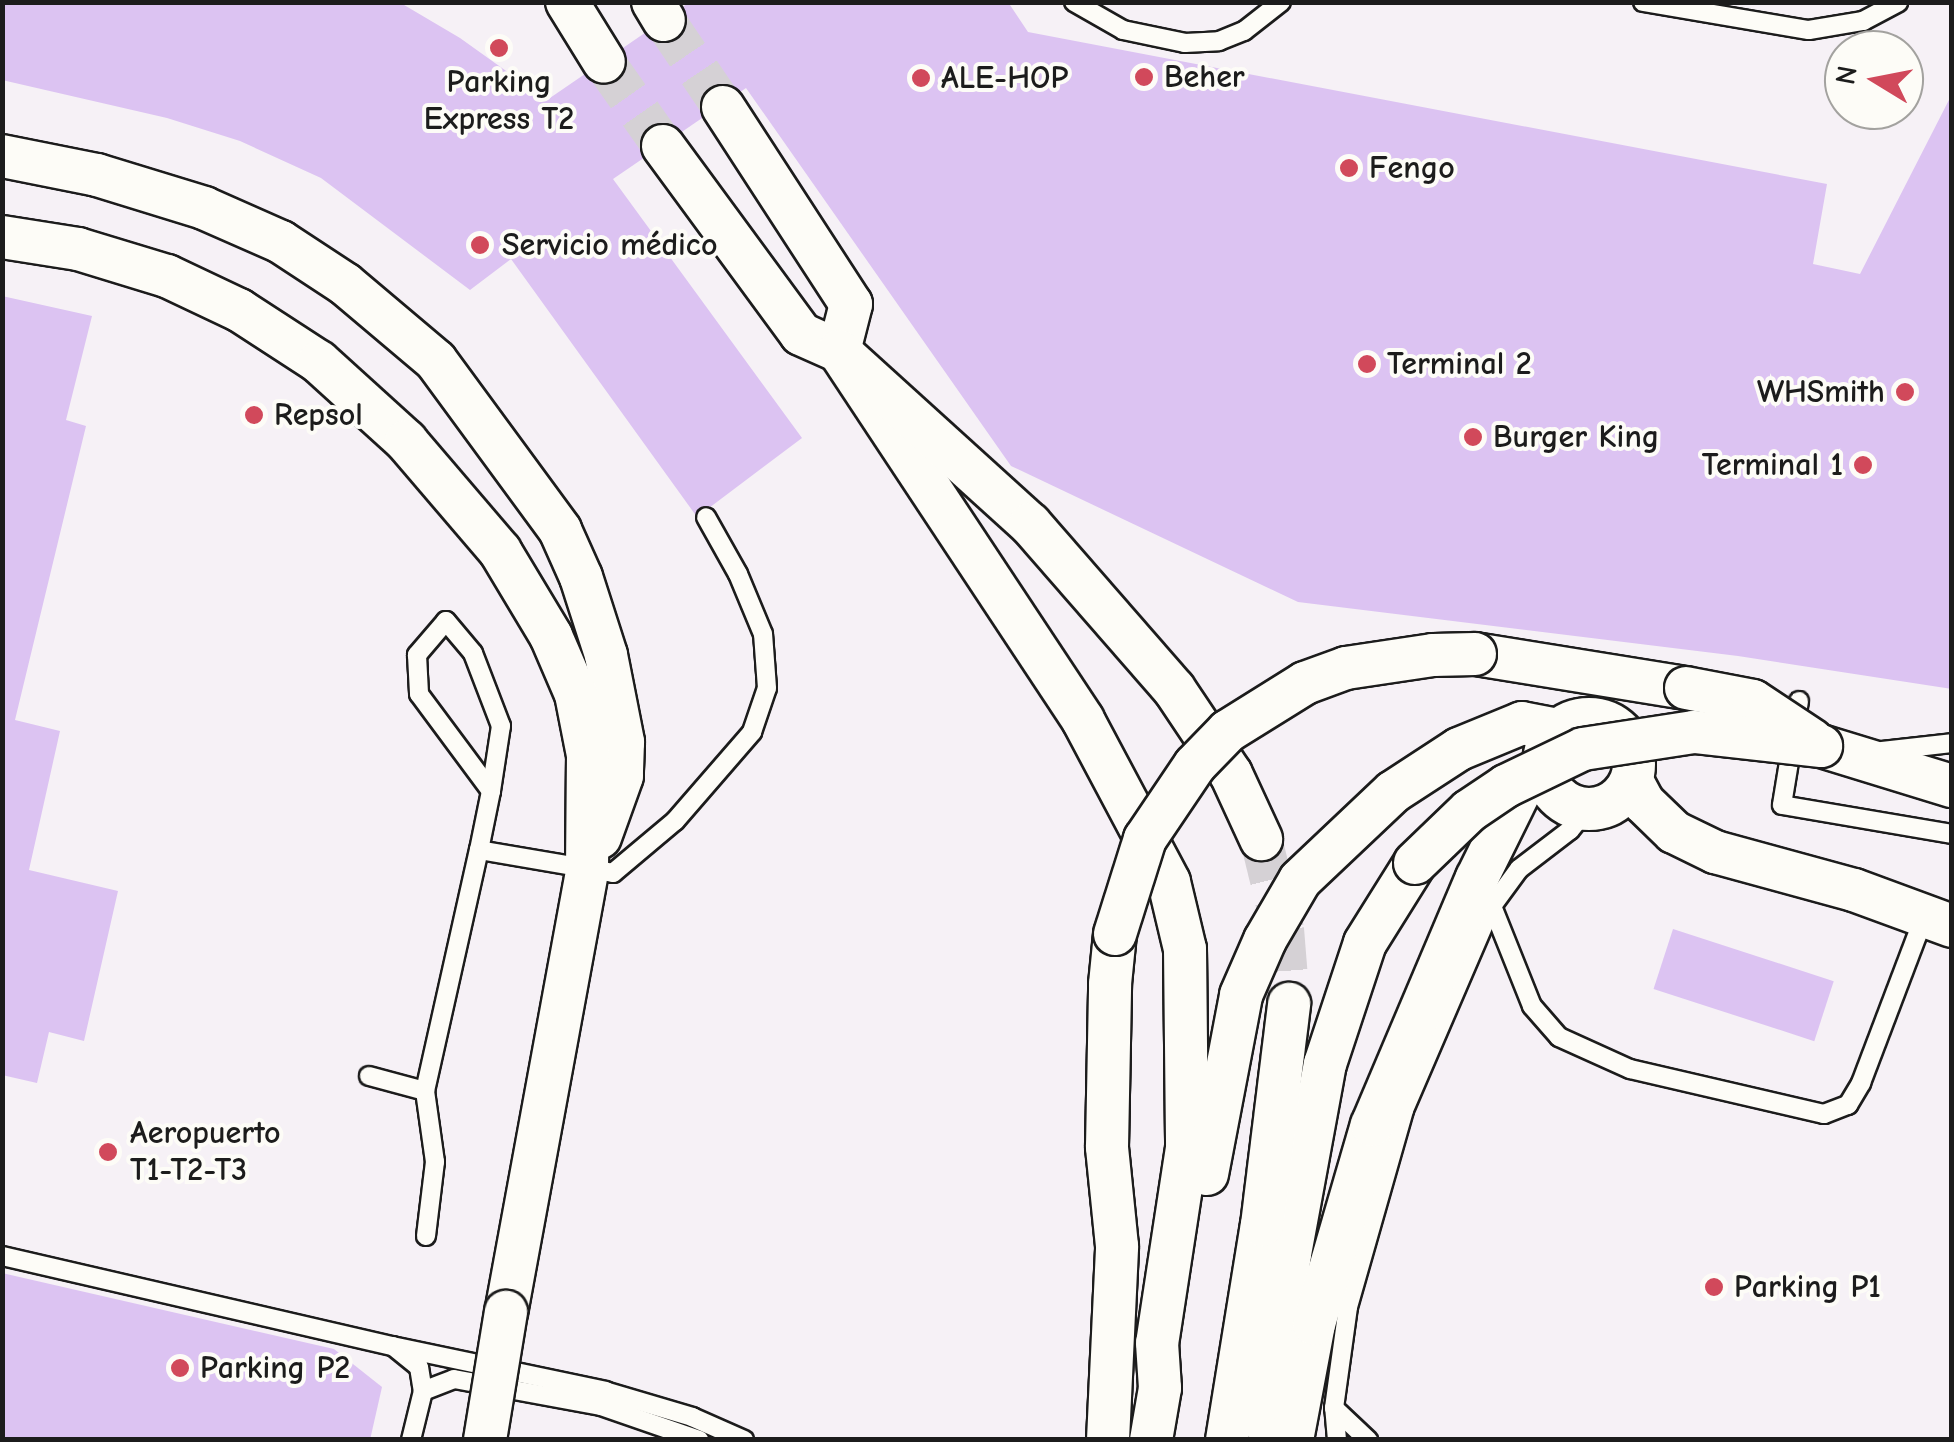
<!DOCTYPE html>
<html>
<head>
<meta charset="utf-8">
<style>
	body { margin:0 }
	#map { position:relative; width:1954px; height:1442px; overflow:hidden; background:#f6f1f6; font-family:"Comic Neue",sans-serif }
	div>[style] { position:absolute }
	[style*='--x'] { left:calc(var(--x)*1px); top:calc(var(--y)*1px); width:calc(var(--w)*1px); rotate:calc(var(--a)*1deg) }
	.building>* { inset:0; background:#dcc3f2; transform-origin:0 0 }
	.tertiary-tunnel>* { height:42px; margin-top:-21px; transform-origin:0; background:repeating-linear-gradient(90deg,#d5d1d5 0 42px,transparent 0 63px) }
	.roads { filter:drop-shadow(2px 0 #1c1c1c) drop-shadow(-2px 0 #1c1c1c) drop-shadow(0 2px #1c1c1c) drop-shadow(0 -2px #1c1c1c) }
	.service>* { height:18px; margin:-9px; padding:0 9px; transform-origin:9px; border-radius:9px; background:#fdfcf7 }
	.tertiary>* { height:42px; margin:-21px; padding:0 21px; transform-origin:21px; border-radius:21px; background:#fdfcf7 }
	.tertiary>.ring { margin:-21px; padding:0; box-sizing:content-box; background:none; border:42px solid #fdfcf7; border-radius:50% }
	.bridges { filter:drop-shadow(2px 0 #1c1c1c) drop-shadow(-2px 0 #1c1c1c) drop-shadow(0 2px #1c1c1c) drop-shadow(0 -2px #1c1c1c) }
	.tertiary-bridge>* { height:42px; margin:-21px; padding:0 21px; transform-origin:21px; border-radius:21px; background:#fdfcf7 }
	.dots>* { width:28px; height:28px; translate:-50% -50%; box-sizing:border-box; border:5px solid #fdfcf7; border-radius:50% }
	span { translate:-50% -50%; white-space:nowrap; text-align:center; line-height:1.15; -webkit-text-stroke:8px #fdfcf7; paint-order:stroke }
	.poi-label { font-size:32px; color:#1c1c1c; font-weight:700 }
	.left { translate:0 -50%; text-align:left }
	.right { translate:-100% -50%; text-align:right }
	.frame { position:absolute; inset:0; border:5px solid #1c1c1c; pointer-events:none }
	.north { position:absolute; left:1824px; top:30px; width:100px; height:100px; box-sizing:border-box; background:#fdfcf7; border:2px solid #a3a29f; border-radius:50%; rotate:280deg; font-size:28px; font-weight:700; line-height:40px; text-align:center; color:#1c1c1c }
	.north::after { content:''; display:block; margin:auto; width:35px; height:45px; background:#d1495b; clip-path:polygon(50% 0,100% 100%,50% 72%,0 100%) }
</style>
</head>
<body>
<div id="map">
	<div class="building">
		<i style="clip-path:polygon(2px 2px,399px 2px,460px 38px,547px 100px,690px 2px,1008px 2px,1028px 32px,1827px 184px,1813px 264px,1860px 274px,1952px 94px,1952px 689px,1738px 656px,1298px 602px,1011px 466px,746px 88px,613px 179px,802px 438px,697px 517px,511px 259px,470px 290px,321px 178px,240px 141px,167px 118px,2px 80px)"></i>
		<i style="clip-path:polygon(2px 296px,92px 316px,66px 420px,86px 426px,15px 720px,60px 731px,29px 870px,118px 891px,84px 1041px,49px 1032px,37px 1083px,2px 1075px)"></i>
		<i style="left:1673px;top:929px;width:169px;height:63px;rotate:18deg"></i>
		<i style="clip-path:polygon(2px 1273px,334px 1349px,382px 1387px,370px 1440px,2px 1440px)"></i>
	</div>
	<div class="tertiary-tunnel">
		<i style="--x:664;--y:20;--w:105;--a:55.9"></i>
		<i style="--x:604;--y:62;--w:103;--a:54.9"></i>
		<i style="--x:1261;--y:839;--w:93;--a:76.3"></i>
		<i style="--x:1283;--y:929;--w:75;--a:85.4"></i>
	</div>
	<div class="roads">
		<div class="service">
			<i style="--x:1074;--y:2;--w:56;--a:29.7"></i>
			<i style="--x:1123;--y:30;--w:63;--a:11.8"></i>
			<i style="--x:1185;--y:43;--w:34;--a:-3"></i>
			<i style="--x:1219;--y:41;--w:27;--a:-22"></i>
			<i style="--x:1244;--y:31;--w:47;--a:-38.1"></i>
			<i style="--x:1643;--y:2;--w:168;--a:9.6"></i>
			<i style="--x:1809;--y:30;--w:55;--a:-9.5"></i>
			<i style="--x:1863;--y:21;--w:40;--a:-28"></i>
			<i style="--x:1799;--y:701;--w:105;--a:99.3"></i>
			<i style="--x:1782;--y:805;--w:172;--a:9.7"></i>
			<i style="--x:1882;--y:751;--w:70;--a:-6.5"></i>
			<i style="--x:479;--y:850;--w:136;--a:9.7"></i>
			<i style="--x:613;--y:873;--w:81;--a:-40"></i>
			<i style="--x:675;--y:821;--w:118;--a:-49.1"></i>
			<i style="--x:752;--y:732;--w:46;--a:-71.2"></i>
			<i style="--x:767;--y:688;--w:54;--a:-94.2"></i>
			<i style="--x:763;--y:634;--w:65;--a:-112.6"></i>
			<i style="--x:738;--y:574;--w:65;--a:-119.3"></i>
			<i style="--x:1492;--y:906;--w:108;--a:68.2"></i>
			<i style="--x:1532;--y:1006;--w:41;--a:48.9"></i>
			<i style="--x:1559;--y:1037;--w:78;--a:24.3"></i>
			<i style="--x:1630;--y:1069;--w:199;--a:13.1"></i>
			<i style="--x:1824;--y:1114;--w:26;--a:-21"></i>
			<i style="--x:1848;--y:1105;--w:26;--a:-59"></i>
			<i style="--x:1861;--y:1083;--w:178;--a:-69.2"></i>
			<i style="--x:369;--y:1076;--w:58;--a:15"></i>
			<i style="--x:426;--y:1236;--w:75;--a:-83.1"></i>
			<i style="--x:435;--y:1162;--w:72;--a:-98"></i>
			<i style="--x:425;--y:1091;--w:247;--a:-77.4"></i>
			<i style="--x:479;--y:850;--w:60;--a:-78.5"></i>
			<i style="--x:491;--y:791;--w:66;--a:-81.3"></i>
			<i style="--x:501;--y:726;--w:78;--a:-111"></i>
			<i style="--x:473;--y:653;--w:42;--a:-130.2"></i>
			<i style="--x:446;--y:621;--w:45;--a:130.5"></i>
			<i style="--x:417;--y:655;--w:39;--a:87"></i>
			<i style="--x:419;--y:694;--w:121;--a:53.4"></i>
			<i style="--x:2;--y:1256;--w:401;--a:13"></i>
			<i style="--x:393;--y:1346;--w:33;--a:39"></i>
			<i style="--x:419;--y:1367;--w:24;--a:81"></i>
			<i style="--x:423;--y:1391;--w:50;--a:103.8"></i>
			<i style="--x:397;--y:1347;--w:213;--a:11.9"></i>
			<i style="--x:605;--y:1391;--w:91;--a:16.6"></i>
			<i style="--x:692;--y:1417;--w:57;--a:23.9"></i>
			<i style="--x:423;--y:1391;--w:33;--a:-21"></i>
			<i style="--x:454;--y:1379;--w:149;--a:10.4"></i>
			<i style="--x:601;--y:1406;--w:104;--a:19.1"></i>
			<i style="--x:1334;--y:1408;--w:47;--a:43.3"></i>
			<i style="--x:1337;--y:1440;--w:32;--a:-95"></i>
			<i style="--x:1334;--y:1408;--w:102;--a:-82.1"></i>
			<i style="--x:1348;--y:1307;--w:205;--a:-74.1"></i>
			<i style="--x:1404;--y:1110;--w:222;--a:-66.7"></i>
			<i style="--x:1492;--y:906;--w:46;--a:-53.9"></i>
			<i style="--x:1519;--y:869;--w:64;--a:-37.4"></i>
			<i style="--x:1570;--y:830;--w:26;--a:-51"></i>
		</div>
		<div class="tertiary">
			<i style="--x:567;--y:2;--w:70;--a:58.3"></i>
			<i style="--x:653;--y:2;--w:21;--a:59"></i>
			<i style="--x:723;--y:107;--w:235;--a:57"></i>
			<i style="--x:851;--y:304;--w:49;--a:104.3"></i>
			<i style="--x:839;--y:351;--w:442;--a:56.5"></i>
			<i style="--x:1083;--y:720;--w:183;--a:62"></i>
			<i style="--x:1169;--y:882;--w:69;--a:76.6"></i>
			<i style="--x:1185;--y:949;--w:199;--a:89.4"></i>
			<i style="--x:1187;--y:1148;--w:197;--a:98.7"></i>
			<i style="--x:1157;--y:1343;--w:45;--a:86.2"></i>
			<i style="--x:1160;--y:1388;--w:53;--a:99.8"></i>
			<i style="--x:663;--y:146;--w:233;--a:53.7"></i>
			<i style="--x:801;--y:334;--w:42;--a:24.1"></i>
			<i style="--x:839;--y:351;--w:258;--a:42.2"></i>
			<i style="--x:1030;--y:524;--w:219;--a:48.9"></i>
			<i style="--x:1174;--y:689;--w:102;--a:56.2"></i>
			<i style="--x:1231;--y:774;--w:72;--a:65.2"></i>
			<i style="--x:2;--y:156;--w:97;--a:11.3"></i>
			<i style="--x:97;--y:175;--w:112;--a:17.1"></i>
			<i style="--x:204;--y:208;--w:84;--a:23.8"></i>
			<i style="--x:281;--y:242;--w:77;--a:33.3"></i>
			<i style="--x:345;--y:284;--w:119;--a:40.2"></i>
			<i style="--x:436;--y:361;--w:210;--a:53.7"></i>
			<i style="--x:560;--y:530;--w:51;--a:65.9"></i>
			<i style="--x:581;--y:577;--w:82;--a:72.2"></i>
			<i style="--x:606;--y:655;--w:89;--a:78.9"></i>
			<i style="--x:623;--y:742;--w:34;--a:92"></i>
			<i style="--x:622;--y:776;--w:65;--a:109.8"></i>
			<i style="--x:2;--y:237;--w:77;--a:9"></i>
			<i style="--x:78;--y:249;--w:93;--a:16.9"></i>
			<i style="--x:167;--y:276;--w:80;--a:25.3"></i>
			<i style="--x:239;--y:310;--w:95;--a:33"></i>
			<i style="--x:319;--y:362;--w:118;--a:42.2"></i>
			<i style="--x:406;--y:441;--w:145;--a:49.5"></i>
			<i style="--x:500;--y:551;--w:99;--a:59"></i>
			<i style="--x:551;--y:636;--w:63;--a:66.7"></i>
			<i style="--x:576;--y:694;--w:62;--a:78.9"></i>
			<i style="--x:588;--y:755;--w:117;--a:90.5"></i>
			<i style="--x:587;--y:872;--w:447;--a:100.4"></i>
			<i style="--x:1475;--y:654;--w:214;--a:9.2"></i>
			<i class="ring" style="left:1544px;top:719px;width:48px;height:48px"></i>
			<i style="--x:1821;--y:746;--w:137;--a:17"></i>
			<i style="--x:1632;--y:781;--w:24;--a:62"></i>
			<i style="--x:1643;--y:802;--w:43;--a:44.1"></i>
			<i style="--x:1674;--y:832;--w:46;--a:26"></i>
			<i style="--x:1715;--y:852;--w:144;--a:15.3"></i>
			<i style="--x:1854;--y:890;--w:104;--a:20.2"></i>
			<i style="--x:1207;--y:1174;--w:182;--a:-79.2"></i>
			<i style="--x:1241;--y:995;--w:60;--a:-66.4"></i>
			<i style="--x:1265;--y:940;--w:69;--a:-59.7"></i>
			<i style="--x:1300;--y:880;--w:128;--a:-43.4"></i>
			<i style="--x:1393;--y:792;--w:79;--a:-33.1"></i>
			<i style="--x:1459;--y:749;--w:68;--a:-22.4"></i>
			<i style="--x:1522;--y:723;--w:37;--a:11"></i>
			<i style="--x:1267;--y:1426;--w:174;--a:-82.4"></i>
			<i style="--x:1290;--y:1254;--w:193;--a:-79.6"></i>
			<i style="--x:1325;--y:1064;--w:127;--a:-71.7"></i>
			<i style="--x:1365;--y:943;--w:94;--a:-58"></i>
			<i style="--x:1108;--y:1440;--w:194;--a:-87.3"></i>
			<i style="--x:1117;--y:1246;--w:100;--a:-95.8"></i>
			<i style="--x:1107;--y:1147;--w:163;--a:-88.9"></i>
			<i style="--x:1110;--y:984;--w:50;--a:-84.3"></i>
			<i style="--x:1227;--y:1440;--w:218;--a:-80.8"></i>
			<i style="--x:1262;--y:1225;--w:223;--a:-83"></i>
			<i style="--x:1292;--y:1440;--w:118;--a:-79.3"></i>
			<i style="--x:1314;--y:1324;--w:207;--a:-73.8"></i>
			<i style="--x:1372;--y:1125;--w:268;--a:-67"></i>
			<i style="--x:1477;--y:878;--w:97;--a:-63.7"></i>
			<i style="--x:1520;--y:791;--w:32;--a:-44"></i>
		</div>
	</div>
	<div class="bridges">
		<div class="tertiary-bridge">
			<i style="--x:1686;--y:688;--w:68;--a:11"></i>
			<i style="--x:1753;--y:701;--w:71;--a:33.5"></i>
			<i style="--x:1415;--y:863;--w:75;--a:-43.9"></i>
			<i style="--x:1469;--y:811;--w:45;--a:-34"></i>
			<i style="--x:1506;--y:786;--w:85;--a:-25.7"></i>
			<i style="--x:1583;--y:749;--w:112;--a:-8.7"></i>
			<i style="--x:1694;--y:732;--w:128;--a:6.3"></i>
			<i style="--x:1115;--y:934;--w:100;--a:-72.5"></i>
			<i style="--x:1145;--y:839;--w:89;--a:-56"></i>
			<i style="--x:1195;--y:765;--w:47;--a:-45.9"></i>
			<i style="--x:1228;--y:731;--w:91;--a:-31.9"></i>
			<i style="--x:1305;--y:683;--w:44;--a:-20.1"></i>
			<i style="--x:1346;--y:668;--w:88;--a:-8.5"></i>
			<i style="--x:1433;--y:655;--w:42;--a:-1.4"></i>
			<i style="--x:485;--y:1440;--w:130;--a:-80.7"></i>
		</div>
	</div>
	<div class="dots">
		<i style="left:499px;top:48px;background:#d1495b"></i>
		<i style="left:1144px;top:77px;background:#d1495b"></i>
		<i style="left:921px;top:78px;background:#d1495b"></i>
		<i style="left:1349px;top:168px;background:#d1495b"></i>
		<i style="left:480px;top:245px;background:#d1495b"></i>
		<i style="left:1367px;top:364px;background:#d1495b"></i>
		<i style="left:1905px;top:392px;background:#d1495b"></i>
		<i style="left:254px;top:415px;background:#d1495b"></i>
		<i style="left:1473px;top:437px;background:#d1495b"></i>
		<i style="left:1863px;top:465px;background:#d1495b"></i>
		<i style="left:108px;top:1152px;background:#d1495b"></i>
		<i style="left:1714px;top:1287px;background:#d1495b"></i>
		<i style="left:180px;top:1368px;background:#d1495b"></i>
	</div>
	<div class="poi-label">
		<span class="left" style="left:1164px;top:77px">Beher</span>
		<span class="left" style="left:941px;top:78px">ALE-HOP</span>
		<span style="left:499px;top:101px">Parking<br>Express T2</span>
		<span class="left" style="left:1369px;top:168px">Fengo</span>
		<span class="left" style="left:502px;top:245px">Servicio médico</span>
		<span class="left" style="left:1387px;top:364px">Terminal 2</span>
		<span class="right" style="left:1885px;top:392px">WHSmith</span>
		<span class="left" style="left:274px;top:415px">Repsol</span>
		<span class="left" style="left:1493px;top:437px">Burger King</span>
		<span class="right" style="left:1843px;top:465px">Terminal 1</span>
		<span class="left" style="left:130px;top:1152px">Aeropuerto<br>T1-T2-T3</span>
		<span class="left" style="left:1734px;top:1287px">Parking P1</span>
		<span class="left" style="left:200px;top:1368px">Parking P2</span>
	</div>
	<div class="frame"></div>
	<div class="north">N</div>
</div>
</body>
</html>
